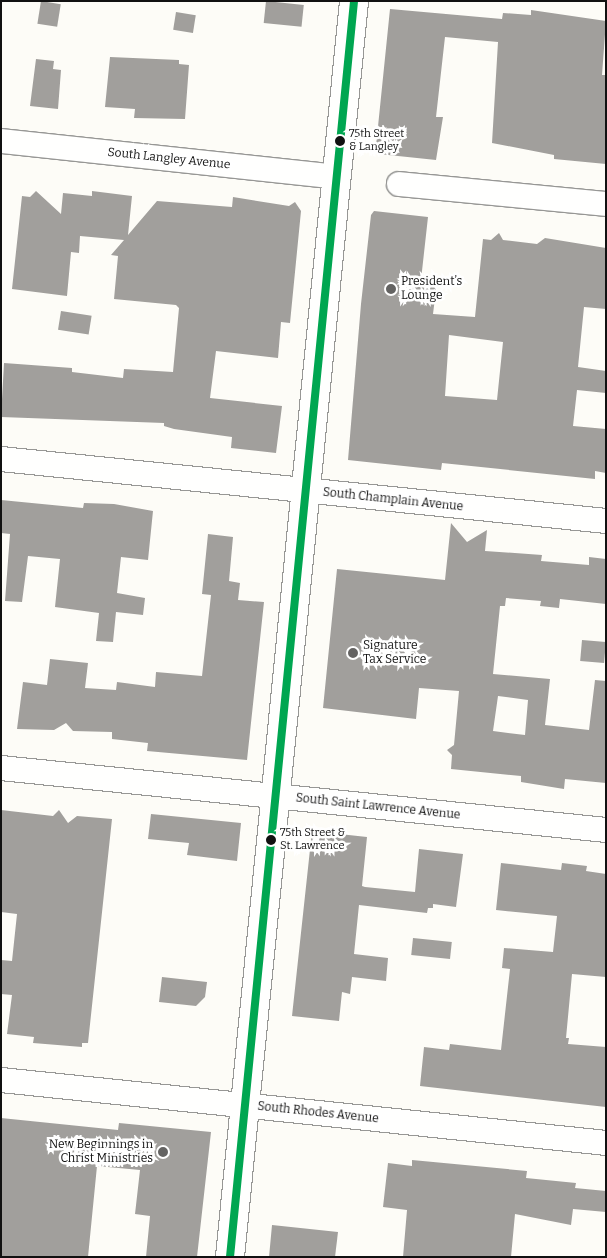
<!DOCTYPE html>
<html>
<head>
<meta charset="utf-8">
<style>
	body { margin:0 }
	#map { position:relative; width:607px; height:1258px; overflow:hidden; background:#fdfcf7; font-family:Bitter,serif }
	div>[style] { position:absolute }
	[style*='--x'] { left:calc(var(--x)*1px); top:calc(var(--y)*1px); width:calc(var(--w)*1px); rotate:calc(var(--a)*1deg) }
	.building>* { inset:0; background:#a19f9c; transform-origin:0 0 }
	.roads { filter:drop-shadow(1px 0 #979795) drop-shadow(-1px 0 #979795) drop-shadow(0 1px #979795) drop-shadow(0 -1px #979795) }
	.minor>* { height:24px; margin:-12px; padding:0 12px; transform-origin:12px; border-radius:12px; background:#fffffe }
	.tertiary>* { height:28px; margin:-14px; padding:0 14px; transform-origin:14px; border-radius:14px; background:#fffffe }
	.bus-1>* { height:8px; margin:-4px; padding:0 4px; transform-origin:4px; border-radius:4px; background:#00a651 }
	.dots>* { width:14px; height:14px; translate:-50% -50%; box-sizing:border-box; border:2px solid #fff; border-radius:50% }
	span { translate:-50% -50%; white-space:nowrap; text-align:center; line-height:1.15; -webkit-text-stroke:5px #fff; paint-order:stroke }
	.bus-label { font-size:11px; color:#111 }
	.left { translate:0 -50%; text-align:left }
	.street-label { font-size:12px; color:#111 }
	.poi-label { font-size:12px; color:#111 }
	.right { translate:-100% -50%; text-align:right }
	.frame { position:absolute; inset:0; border:2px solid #111; pointer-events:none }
</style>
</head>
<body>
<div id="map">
	<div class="building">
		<i style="left:41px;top:1px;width:20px;height:23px;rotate:9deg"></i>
		<i style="left:266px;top:1px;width:38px;height:22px;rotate:6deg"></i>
		<i style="clip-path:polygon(390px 9px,502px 19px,503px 13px,531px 15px,531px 10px,606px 21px,602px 75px,606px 75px,606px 164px,554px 159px,554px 155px,492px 143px,498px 42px,445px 37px,436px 117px,443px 117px,436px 160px,379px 154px,376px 146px)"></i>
		<i style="left:176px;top:12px;width:20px;height:18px;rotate:9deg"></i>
		<i style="clip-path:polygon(110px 57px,179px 60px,179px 64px,189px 65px,185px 119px,134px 118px,135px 109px,105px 107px)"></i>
		<i style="clip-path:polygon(36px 59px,54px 61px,53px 69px,61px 70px,58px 109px,30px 106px)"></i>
		<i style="clip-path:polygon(36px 191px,61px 214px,63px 193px,92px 196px,92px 191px,132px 196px,128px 235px,157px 201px,232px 207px,233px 197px,289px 206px,295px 202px,301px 211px,290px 323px,281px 322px,278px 358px,216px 351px,210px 398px,282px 406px,276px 453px,231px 448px,232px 437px,174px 429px,164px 426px,164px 423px,1px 417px,4px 363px,72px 368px,72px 372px,123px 378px,124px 369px,173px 372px,179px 308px,176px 305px,114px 299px,118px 256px,111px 255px,124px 240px,80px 236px,79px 253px,71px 252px,67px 296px,12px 289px,22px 196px,30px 197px)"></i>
		<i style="clip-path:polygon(evenodd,374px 211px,428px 217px,421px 280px,437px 282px,433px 314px,475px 317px,483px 239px,491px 240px,499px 233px,503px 240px,537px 244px,545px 238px,606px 248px,606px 309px,584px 307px,578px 367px,606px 371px,606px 393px,577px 390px,573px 426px,606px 429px,606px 473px,595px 471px,595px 479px,442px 463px,441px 470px,348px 460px,361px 304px,371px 215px,374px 211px,449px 335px,503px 342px,497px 400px,445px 396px,449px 335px)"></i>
		<i style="left:61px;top:311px;width:31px;height:19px;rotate:9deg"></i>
		<i style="clip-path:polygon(1px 500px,83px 508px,84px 503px,114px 504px,153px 511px,148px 560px,121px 557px,117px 593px,145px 598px,143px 615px,116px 612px,113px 642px,96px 641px,99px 613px,55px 607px,60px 559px,28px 556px,22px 602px,5px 601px,10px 534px,1px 533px)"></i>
		<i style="clip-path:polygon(evenodd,451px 523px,467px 542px,487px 530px,485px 551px,542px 555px,541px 561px,589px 565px,589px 557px,606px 559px,606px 604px,560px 599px,559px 608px,540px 606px,541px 601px,506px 598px,505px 606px,500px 606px,493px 674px,550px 679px,545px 725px,589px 730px,595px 680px,606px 681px,606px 783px,565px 779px,564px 789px,521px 782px,521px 776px,451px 769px,452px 755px,447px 750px,454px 745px,459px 691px,419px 688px,416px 719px,323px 708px,337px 569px,445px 580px,451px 523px,498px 696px,528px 700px,525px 735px,493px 731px,498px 696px)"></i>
		<i style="clip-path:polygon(208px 534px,233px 537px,229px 581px,240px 583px,238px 600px,264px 602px,247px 760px,147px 751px,148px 743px,112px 739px,112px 732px,73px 731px,66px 723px,54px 730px,17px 729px,23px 682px,47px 685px,50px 659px,88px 663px,85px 688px,116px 690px,117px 682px,155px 687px,156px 672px,202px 676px,211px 595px,202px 594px)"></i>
		<i style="left:582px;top:640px;width:24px;height:21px;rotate:5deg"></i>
		<i style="clip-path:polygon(1px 810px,53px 816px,59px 810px,68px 823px,77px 816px,112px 819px,88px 1043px,82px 1043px,82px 1047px,33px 1043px,34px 1037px,7px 1034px,12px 995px,1px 994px,1px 960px,12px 961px,17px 914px,1px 912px)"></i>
		<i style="clip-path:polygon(151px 814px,241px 823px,237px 861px,187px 855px,189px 843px,148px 839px)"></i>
		<i style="clip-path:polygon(312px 831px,367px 837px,362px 886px,365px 887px,415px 892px,419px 849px,463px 854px,456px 907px,433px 904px,433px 908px,428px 908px,427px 913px,359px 905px,354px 954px,388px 958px,386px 981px,352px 977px,350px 994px,342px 992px,339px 1021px,292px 1016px)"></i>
		<i style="clip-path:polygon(501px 863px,561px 870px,562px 863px,587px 866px,586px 871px,606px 874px,606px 977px,572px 974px,566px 1038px,569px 1038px,568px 1044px,606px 1047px,606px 1107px,420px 1086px,424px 1047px,449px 1050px,450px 1044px,501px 1050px,510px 969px,502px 968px,504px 948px,553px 952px,557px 916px,496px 910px)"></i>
		<i style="left:413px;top:938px;width:39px;height:17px;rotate:6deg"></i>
		<i style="clip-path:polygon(162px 977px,207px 982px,205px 997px,196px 1006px,159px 1002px)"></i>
		<i style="clip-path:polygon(1px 1118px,118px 1130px,119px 1123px,211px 1132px,197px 1257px,146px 1257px,150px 1216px,135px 1214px,140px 1170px,97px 1166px,88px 1257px,1px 1257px)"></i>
		<i style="clip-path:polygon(412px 1160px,527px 1171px,526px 1178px,576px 1183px,575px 1188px,606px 1191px,606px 1212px,573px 1209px,571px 1225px,515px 1214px,511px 1257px,403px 1257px,407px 1210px,383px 1207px,388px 1163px,412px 1166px)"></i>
		<i style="clip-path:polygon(272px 1225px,338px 1232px,335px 1257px,269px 1257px)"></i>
	</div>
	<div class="roads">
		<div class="minor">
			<i style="--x:1;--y:141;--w:338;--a:6.1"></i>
			<i style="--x:399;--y:184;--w:208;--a:5.5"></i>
			<i style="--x:1;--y:459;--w:608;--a:5.85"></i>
			<i style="--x:1;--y:768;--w:608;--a:5.85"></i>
			<i style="--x:1;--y:1080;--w:608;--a:5.94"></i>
		</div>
		<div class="tertiary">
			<i style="--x:230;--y:1257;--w:1262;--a:-84.36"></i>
		</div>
	</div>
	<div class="bus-1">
		<i style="--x:230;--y:1257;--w:1262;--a:-84.36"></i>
	</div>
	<div class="dots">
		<i style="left:340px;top:141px;background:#111"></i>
		<i style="left:391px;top:289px;background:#646362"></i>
		<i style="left:353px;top:653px;background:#646362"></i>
		<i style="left:271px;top:840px;background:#111"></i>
		<i style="left:163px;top:1152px;background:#646362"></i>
	</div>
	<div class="bus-label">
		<span class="left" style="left:349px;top:141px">75th Street<br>&amp; Langley</span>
		<span class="left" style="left:280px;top:840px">75th Street &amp;<br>St. Lawrence</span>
	</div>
	<div class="street-label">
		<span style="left:169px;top:159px;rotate:6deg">South Langley Avenue</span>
		<span style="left:393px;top:500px;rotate:6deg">South Champlain Avenue</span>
		<span style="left:378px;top:807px;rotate:6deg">South Saint Lawrence Avenue</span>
		<span style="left:318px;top:1113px;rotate:6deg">South Rhodes Avenue</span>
	</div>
	<div class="poi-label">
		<span class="left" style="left:401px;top:289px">President’s<br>Lounge</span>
		<span class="left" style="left:363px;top:653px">Signature<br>Tax Service</span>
		<span class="right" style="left:153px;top:1152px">New Beginnings in<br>Christ Ministries</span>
	</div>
	<div class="frame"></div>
</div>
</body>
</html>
